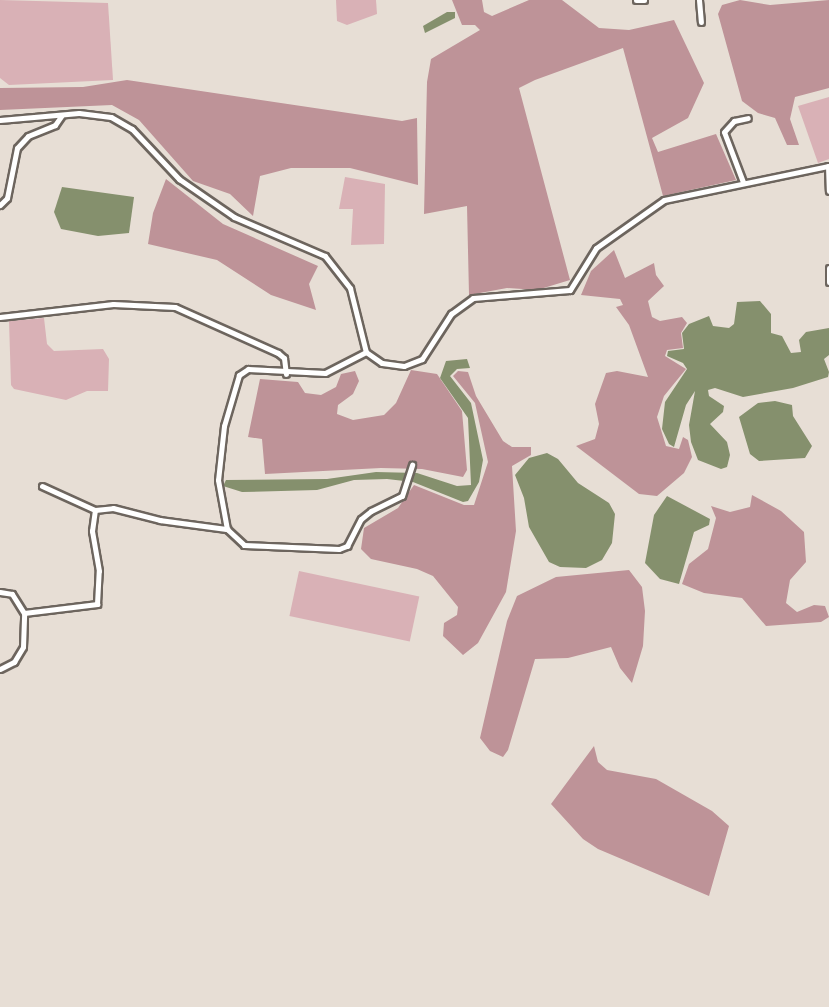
<!DOCTYPE html>
<html>
<head>
<meta charset="utf-8">
<style>
	body { margin:0 }
	#map { position:relative; width:829px; height:1007px; overflow:hidden; background:#e7ded5; font-family:Lato,sans-serif }
	div>[style] { position:absolute }
	[style*='--x'] { left:calc(var(--x)*1px); top:calc(var(--y)*1px); width:calc(var(--w)*1px); rotate:calc(var(--a)*1deg) }
	.green>* { inset:0; background:#d9b1b6; transform-origin:0 0 }
	.forest>* { inset:0; background:#be9398 }
	.water>* { inset:0; background:#85906d }
	.roads { filter:drop-shadow(2px 0 #6d655e) drop-shadow(-2px 0 #6d655e) drop-shadow(0 2px #6d655e) drop-shadow(0 -2px #6d655e) }
	.minor>* { height:5px; margin:-2.5px; padding:0 2.5px; transform-origin:2.5px; border-radius:2.5px; background:#fff }
	span { translate:-50% -50%; white-space:nowrap; text-align:center; line-height:1.15; -webkit-text-stroke:4.5px #f4ebe3; paint-order:stroke }
</style>
</head>
<body>
<div id="map">
	<div class="green">
		<i style="clip-path:polygon(0 0,108px 3px,113px 80px,9px 85px,0 78px)"></i>
		<i style="clip-path:polygon(336px 0,376px 0,377px 14px,347px 25px,337px 21px)"></i>
		<i style="clip-path:polygon(829px 97px,829px 159px,818px 163px,798px 106px)"></i>
		<i style="clip-path:polygon(345px 177px,385px 184px,384px 244px,351px 245px,353px 209px,339px 209px)"></i>
		<i style="clip-path:polygon(44px 318px,47px 344px,54px 351px,103px 349px,109px 359px,108px 391px,87px 391px,66px 400px,14px 389px,11px 385px,9px 321px)"></i>
		<i style="left:299px;top:571px;width:123px;height:46px;rotate:12deg"></i>
	</div>
	<div class="forest">
		<i style="clip-path:polygon(452px 0,482px 0,484px 12px,492px 16px,529px 0,562px 0,599px 28px,629px 30px,674px 20px,704px 83px,688px 118px,652px 138px,658px 152px,716px 134px,736px 180px,663px 196px,623px 48px,535px 80px,519px 88px,570px 280px,537px 290px,507px 288px,469px 295px,467px 206px,424px 214px,427px 82px,431px 59px,480px 30px,475px 25px,462px 25px)"></i>
		<i style="clip-path:polygon(740px 0,770px 5px,829px 0,829px 88px,795px 97px,790px 119px,799px 145px,787px 145px,775px 118px,758px 113px,742px 101px,718px 14px,722px 5px)"></i>
		<i style="clip-path:polygon(127px 80px,402px 121px,417px 118px,418px 185px,350px 168px,291px 168px,260px 176px,253px 216px,230px 194px,193px 181px,139px 120px,112px 105px,0 110px,0 88px,83px 87px)"></i>
		<i style="clip-path:polygon(166px 179px,223px 224px,318px 266px,309px 284px,316px 310px,271px 295px,217px 260px,148px 244px,153px 213px)"></i>
		<i style="clip-path:polygon(614px 250px,625px 278px,654px 263px,656px 275px,664px 286px,648px 301px,652px 317px,660px 321px,682px 317px,687px 323px,681px 333px,683px 348px,667px 350px,665px 356px,686px 369px,664px 396px,657px 417px,666px 446px,679px 449px,683px 437px,688px 440px,692px 457px,684px 473px,657px 496px,639px 494px,576px 446px,595px 439px,599px 424px,595px 404px,606px 373px,617px 371px,648px 377px,629px 325px,616px 307px,623px 305px,620px 299px,581px 295px,591px 271px)"></i>
		<i style="clip-path:polygon(411px 370px,437px 374px,462px 411px,467px 470px,463px 477px,422px 469px,381px 468px,265px 474px,262px 439px,248px 437px,260px 379px,298px 382px,305px 393px,321px 395px,336px 387px,341px 374px,355px 371px,359px 381px,353px 394px,338px 405px,337px 414px,353px 420px,384px 415px,396px 403px)"></i>
		<i style="clip-path:polygon(458px 371px,468px 372px,476px 396px,503px 441px,512px 447px,531px 447px,531px 455px,512px 466px,516px 531px,506px 592px,478px 643px,463px 655px,443px 636px,444px 623px,457px 615px,458px 607px,433px 576px,417px 569px,371px 559px,361px 549px,364px 528px,398px 508px,414px 485px,464px 505px,474px 505px,488px 462px,475px 403px,453px 376px)"></i>
		<i style="clip-path:polygon(752px 495px,781px 511px,804px 532px,806px 562px,790px 580px,786px 603px,797px 612px,814px 605px,825px 606px,829px 617px,821px 622px,766px 626px,742px 598px,704px 593px,682px 584px,689px 564px,708px 549px,716px 518px,711px 506px,730px 512px,750px 507px)"></i>
		<i style="clip-path:polygon(629px 570px,642px 587px,645px 611px,643px 646px,632px 683px,620px 668px,611px 647px,568px 658px,535px 659px,508px 750px,503px 757px,490px 751px,480px 738px,507px 621px,517px 596px,556px 577px)"></i>
		<i style="clip-path:polygon(594px 746px,598px 762px,607px 770px,656px 779px,712px 811px,729px 826px,709px 896px,598px 849px,583px 839px,551px 804px)"></i>
	</div>
	<div class="water">
		<i style="clip-path:polygon(447px 12px,455px 12px,455px 18px,425px 33px,423px 26px)"></i>
		<i style="clip-path:polygon(62px 187px,134px 197px,129px 233px,98px 236px,61px 229px,54px 212px)"></i>
		<i style="clip-path:polygon(760px 301px,771px 314px,771px 333px,782px 336px,791px 353px,801px 352px,799px 340px,806px 332px,829px 328px,829px 355px,824px 359px,829px 372px,828px 377px,793px 388px,743px 397px,715px 388px,708px 390px,709px 396px,724px 406px,723px 412px,710px 424px,727px 442px,730px 455px,727px 467px,721px 469px,698px 460px,691px 442px,689px 425px,695px 391px,686px 405px,674px 447px,669px 444px,662px 429px,665px 402px,687px 369px,683px 363px,667px 356px,668px 351px,684px 349px,682px 333px,689px 324px,709px 316px,713px 326px,729px 328px,734px 324px,737px 302px)"></i>
		<i style="clip-path:polygon(467px 359px,470px 368px,457px 369px,450px 376px,471px 403px,483px 460px,479px 482px,468px 501px,463px 502px,413px 482px,387px 479px,354px 480px,317px 490px,242px 492px,223px 486px,226px 480px,327px 479px,376px 472px,417px 473px,457px 486px,471px 485px,468px 418px,440px 378px,446px 361px)"></i>
		<i style="clip-path:polygon(775px 401px,792px 405px,793px 416px,812px 446px,805px 458px,759px 461px,750px 454px,739px 417px,758px 403px)"></i>
		<i style="clip-path:polygon(547px 453px,558px 459px,578px 483px,609px 503px,615px 514px,612px 543px,602px 560px,586px 568px,560px 567px,549px 562px,529px 527px,524px 498px,515px 475px,529px 458px)"></i>
		<i style="clip-path:polygon(667px 496px,710px 519px,709px 525px,694px 532px,679px 584px,660px 579px,645px 563px,654px 515px)"></i>
	</div>
	<div class="roads">
		<div class="minor">
			<i style="--x:636;--y:0;--w:8;--a:0"></i>
			<i style="--x:699;--y:0;--w:22;--a:85"></i>
			<i style="--x:0;--y:120;--w:79;--a:-5.1"></i>
			<i style="--x:79;--y:113;--w:32;--a:7"></i>
			<i style="--x:111;--y:117;--w:24;--a:30"></i>
			<i style="--x:132;--y:129;--w:69;--a:46.8"></i>
			<i style="--x:179;--y:179;--w:67;--a:34.6"></i>
			<i style="--x:234;--y:217;--w:99;--a:23.2"></i>
			<i style="--x:325;--y:256;--w:41;--a:52"></i>
			<i style="--x:350;--y:288;--w:66;--a:76"></i>
			<i style="--x:366;--y:352;--w:19;--a:35"></i>
			<i style="--x:382;--y:363;--w:22;--a:8"></i>
			<i style="--x:404;--y:366;--w:19;--a:-21"></i>
			<i style="--x:422;--y:359;--w:54;--a:-57.2"></i>
			<i style="--x:451;--y:314;--w:27;--a:-36"></i>
			<i style="--x:473;--y:298;--w:97;--a:-4.7"></i>
			<i style="--x:570;--y:290;--w:49;--a:-58.2"></i>
			<i style="--x:596;--y:248;--w:83;--a:-35.2"></i>
			<i style="--x:664;--y:200;--w:167;--a:-11.7"></i>
			<i style="--x:828;--y:166;--w:25;--a:88"></i>
			<i style="--x:743;--y:182;--w:53;--a:-110.8"></i>
			<i style="--x:724;--y:132;--w:15;--a:-48"></i>
			<i style="--x:734;--y:121;--w:14;--a:-12"></i>
			<i style="--x:0;--y:205;--w:10;--a:-45"></i>
			<i style="--x:7;--y:198;--w:51;--a:-78.7"></i>
			<i style="--x:17;--y:148;--w:16;--a:-47"></i>
			<i style="--x:28;--y:136;--w:29;--a:-22"></i>
			<i style="--x:55;--y:125;--w:12;--a:-55"></i>
			<i style="--x:829;--y:268;--w:14;--a:90"></i>
			<i style="--x:0;--y:317;--w:114;--a:-6.6"></i>
			<i style="--x:113;--y:304;--w:62;--a:2.8"></i>
			<i style="--x:175;--y:307;--w:113;--a:24.1"></i>
			<i style="--x:278;--y:353;--w:8;--a:40"></i>
			<i style="--x:284;--y:358;--w:16;--a:83"></i>
			<i style="--x:366;--y:352;--w:46;--a:152.9"></i>
			<i style="--x:325;--y:373;--w:77;--a:-177"></i>
			<i style="--x:248;--y:369;--w:11;--a:146"></i>
			<i style="--x:239;--y:375;--w:53;--a:106.4"></i>
			<i style="--x:224;--y:426;--w:54;--a:96.3"></i>
			<i style="--x:218;--y:480;--w:50;--a:79.6"></i>
			<i style="--x:227;--y:529;--w:23;--a:43"></i>
			<i style="--x:244;--y:545;--w:95;--a:2.4"></i>
			<i style="--x:339;--y:549;--w:9;--a:-21"></i>
			<i style="--x:347;--y:546;--w:30;--a:-63"></i>
			<i style="--x:361;--y:519;--w:13;--a:-39"></i>
			<i style="--x:371;--y:511;--w:34;--a:-26"></i>
			<i style="--x:402;--y:496;--w:33;--a:-72"></i>
			<i style="--x:42;--y:486;--w:58;--a:24.4"></i>
			<i style="--x:0;--y:592;--w:12;--a:9"></i>
			<i style="--x:12;--y:594;--w:22;--a:58"></i>
			<i style="--x:0;--y:669;--w:16;--a:-27"></i>
			<i style="--x:14;--y:662;--w:17;--a:-59"></i>
			<i style="--x:23;--y:647;--w:34;--a:-88"></i>
			<i style="--x:24;--y:613;--w:74;--a:-7"></i>
			<i style="--x:97;--y:604;--w:33;--a:-87"></i>
			<i style="--x:99;--y:571;--w:41;--a:-99.9"></i>
			<i style="--x:92;--y:531;--w:21;--a:-82"></i>
			<i style="--x:95;--y:510;--w:18;--a:-6"></i>
			<i style="--x:113;--y:508;--w:49;--a:14.3"></i>
			<i style="--x:160;--y:520;--w:68;--a:7.7"></i>
		</div>
	</div>
</div>
</body>
</html>
